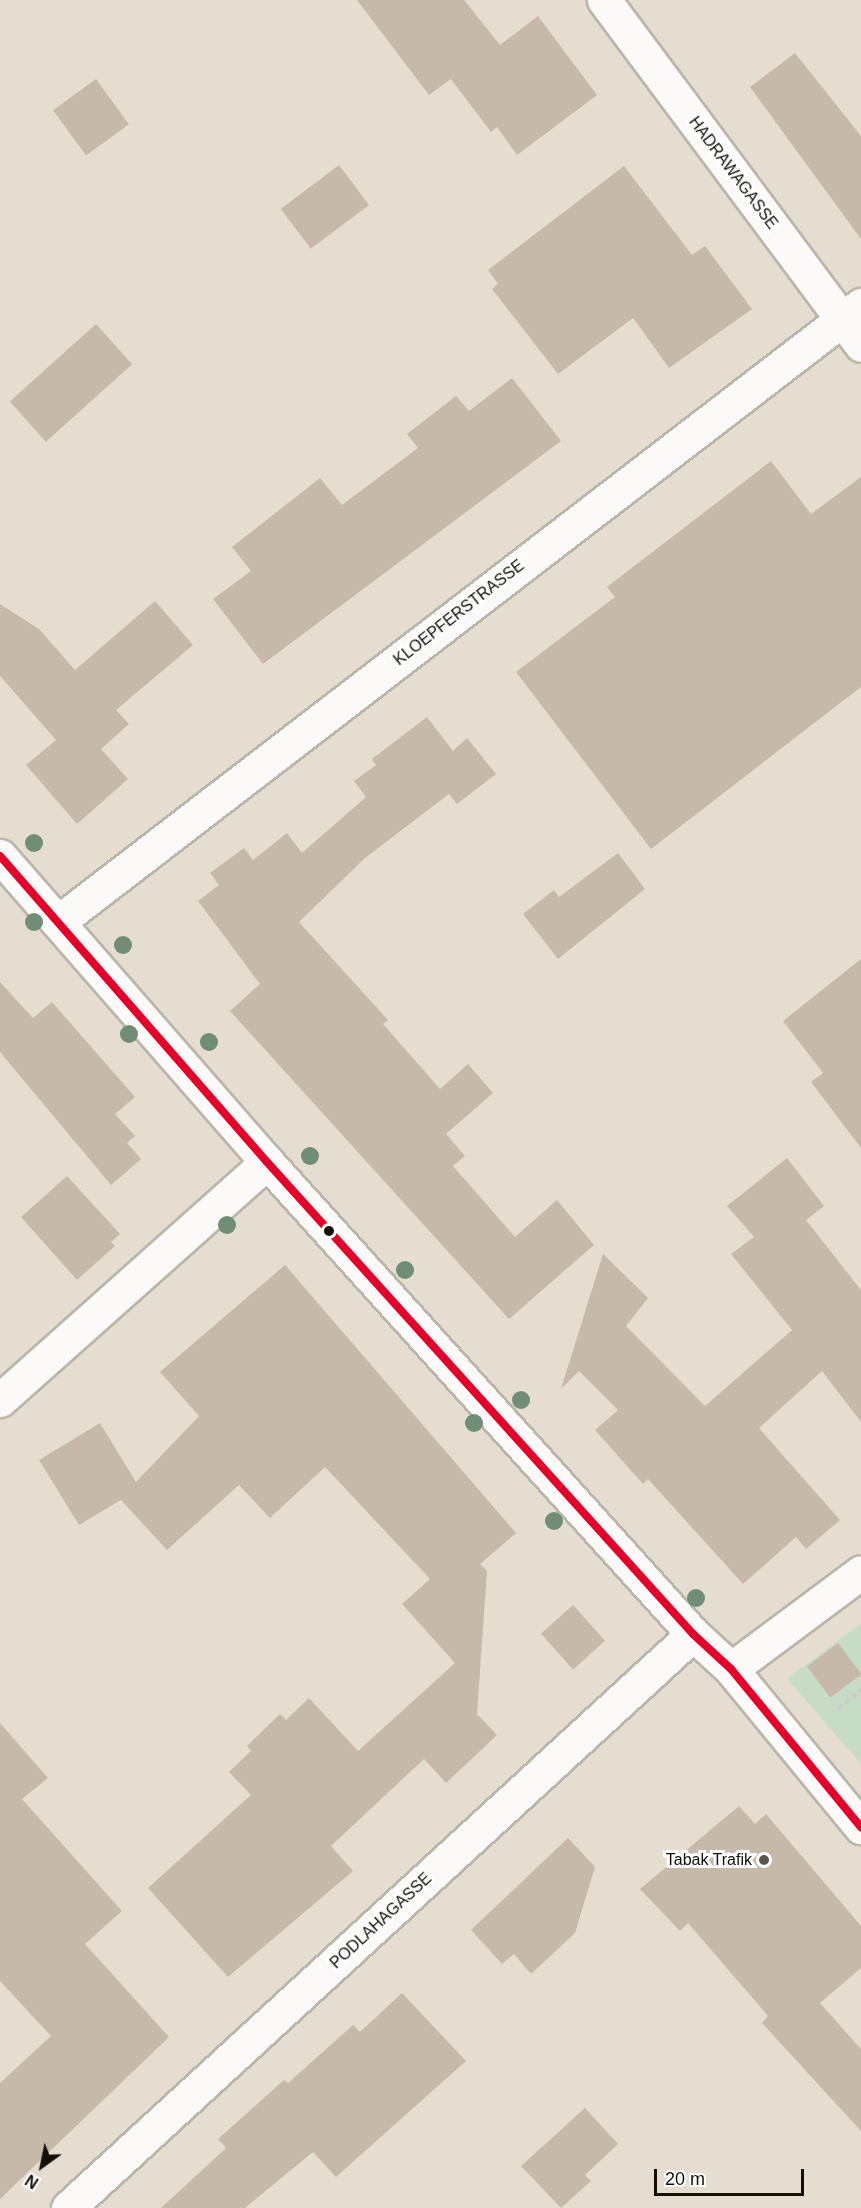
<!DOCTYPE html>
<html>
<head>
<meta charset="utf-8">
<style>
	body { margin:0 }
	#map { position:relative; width:861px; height:2208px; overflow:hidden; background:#e5ded0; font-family:Arial,sans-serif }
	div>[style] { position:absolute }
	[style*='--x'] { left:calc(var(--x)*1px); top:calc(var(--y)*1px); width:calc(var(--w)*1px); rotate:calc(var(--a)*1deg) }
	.green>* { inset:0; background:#c7dcc7 }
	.building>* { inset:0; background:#c7b9a9; transform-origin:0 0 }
	.path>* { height:4px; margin-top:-2px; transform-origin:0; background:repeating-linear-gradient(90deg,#cccac6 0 6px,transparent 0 9px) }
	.roads { filter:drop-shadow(2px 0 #bbb5aa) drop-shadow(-2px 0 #bbb5aa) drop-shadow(0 2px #bbb5aa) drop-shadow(0 -2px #bbb5aa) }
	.street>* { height:33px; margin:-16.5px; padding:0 16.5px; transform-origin:16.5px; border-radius:16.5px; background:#fbfaf8 }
	.bus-1>* { height:8px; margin:-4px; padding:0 4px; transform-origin:4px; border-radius:4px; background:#e4002b }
	.trees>* { width:18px; height:18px; margin:-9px; border-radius:50%; background:#708d77 }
	.dots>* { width:16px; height:16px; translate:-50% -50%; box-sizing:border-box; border:3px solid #fff; border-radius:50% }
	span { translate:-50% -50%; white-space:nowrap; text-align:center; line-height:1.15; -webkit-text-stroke:6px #fff; paint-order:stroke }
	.street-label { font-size:16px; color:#120f06 }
	.poi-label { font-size:16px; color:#120f06 }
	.right { translate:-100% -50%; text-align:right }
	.north { position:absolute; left:12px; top:2136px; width:60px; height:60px; -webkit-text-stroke:4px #fff; paint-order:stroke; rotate:213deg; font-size:16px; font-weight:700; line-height:24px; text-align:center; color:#120f06 }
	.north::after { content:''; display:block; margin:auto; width:21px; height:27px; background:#120f06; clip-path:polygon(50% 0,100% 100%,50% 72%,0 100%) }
	.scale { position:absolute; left:654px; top:2169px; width:150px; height:27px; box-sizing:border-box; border:3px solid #120f06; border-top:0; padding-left:8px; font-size:18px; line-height:21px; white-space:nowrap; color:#120f06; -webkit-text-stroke:4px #fff; paint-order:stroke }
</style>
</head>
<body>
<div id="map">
	<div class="green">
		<i style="clip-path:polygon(861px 1623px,861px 1764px,787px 1679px)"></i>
	</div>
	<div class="building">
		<i style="clip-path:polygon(357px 0,464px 0,500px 45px,538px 16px,597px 95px,517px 155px,497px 127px,491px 132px,451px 79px,429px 95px)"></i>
		<i style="clip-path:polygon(795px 53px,861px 136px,861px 239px,750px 87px)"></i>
		<i style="left:96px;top:79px;width:56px;height:53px;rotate:54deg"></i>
		<i style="left:339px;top:165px;width:50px;height:73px;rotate:53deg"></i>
		<i style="clip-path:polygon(624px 166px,692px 255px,705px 246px,752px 309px,669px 368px,633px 318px,558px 374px,492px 289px,498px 284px,488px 270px)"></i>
		<i style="left:96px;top:324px;width:54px;height:116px;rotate:48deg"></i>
		<i style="clip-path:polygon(512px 378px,561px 441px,263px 664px,213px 599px,251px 571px,232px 547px,320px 478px,342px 505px,418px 448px,407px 434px,456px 396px,469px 411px)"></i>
		<i style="clip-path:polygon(771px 461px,811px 514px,861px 477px,861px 687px,651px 849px,516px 672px,615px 597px,607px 587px)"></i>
		<i style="clip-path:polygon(155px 601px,193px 645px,116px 710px,129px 724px,101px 749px,128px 779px,77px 824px,26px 765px,56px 740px,0 676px,0 604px,39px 629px,75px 670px)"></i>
		<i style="clip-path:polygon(427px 717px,453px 751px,467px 738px,496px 774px,457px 804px,449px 794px,365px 858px,299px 922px,388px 1020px,383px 1024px,440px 1089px,468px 1064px,493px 1093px,446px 1134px,465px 1156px,453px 1166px,515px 1237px,557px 1200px,594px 1245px,509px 1319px,230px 1011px,260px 984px,198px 901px,219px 885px,210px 873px,244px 848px,253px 860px,287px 833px,302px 853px,366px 797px,354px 781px,376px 765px,372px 759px)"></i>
		<i style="clip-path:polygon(618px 853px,645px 889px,558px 959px,523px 914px,554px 890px,559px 897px)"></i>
		<i style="clip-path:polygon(861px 959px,861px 1148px,811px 1082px,823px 1073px,783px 1021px)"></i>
		<i style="clip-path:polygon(0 982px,33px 1018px,52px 1002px,135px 1097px,115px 1114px,135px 1136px,127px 1143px,141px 1159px,111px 1185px,0 1052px)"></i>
		<i style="clip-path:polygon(787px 1158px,824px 1206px,806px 1220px,861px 1290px,861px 1422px,822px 1371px,759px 1428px,840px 1520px,806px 1549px,796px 1537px,743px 1584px,648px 1479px,643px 1484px,595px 1430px,618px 1410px,579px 1371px,561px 1389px,603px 1254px,648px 1298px,626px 1326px,705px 1406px,792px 1330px,731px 1254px,754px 1237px,727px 1206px)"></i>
		<i style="clip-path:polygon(67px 1176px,120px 1234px,111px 1242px,115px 1246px,77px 1280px,21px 1217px)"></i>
		<i style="clip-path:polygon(285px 1265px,516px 1533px,480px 1564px,487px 1571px,477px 1714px,497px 1735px,446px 1783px,424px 1759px,331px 1846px,353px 1871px,228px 1977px,148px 1888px,251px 1795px,229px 1772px,251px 1751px,247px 1746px,280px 1714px,286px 1720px,309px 1698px,358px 1751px,455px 1663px,402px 1604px,430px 1579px,325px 1467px,270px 1518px,239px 1485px,167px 1550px,121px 1500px,79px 1525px,39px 1460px,100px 1423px,136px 1482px,199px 1416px,160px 1372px)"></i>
		<i style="left:573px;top:1605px;width:48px;height:43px;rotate:48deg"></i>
		<i style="left:838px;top:1643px;width:39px;height:39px;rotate:53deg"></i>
		<i style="clip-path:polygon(0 1723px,48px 1778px,22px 1799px,122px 1911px,85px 1944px,169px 2037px,0 2199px,0 2083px,51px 2036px,0 1981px)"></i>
		<i style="clip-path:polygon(739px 1806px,755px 1824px,766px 1814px,861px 1926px,861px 1968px,820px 2003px,861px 2049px,861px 2131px,762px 2023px,768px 2016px,688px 1923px,680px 1931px,640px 1889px)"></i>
		<i style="clip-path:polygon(568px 1838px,595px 1867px,575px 1933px,531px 1974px,514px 1954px,502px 1964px,471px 1930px)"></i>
		<i style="clip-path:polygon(402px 1993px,466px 2061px,336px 2177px,313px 2152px,245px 2208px,161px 2208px,226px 2148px,218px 2139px,284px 2080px,288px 2083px,353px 2025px,360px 2032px)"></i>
		<i style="clip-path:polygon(585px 2108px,618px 2144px,585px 2175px,591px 2181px,561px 2208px,521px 2166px)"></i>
	</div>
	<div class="path">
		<i style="--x:838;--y:1709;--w:30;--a:-40"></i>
	</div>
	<div class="roads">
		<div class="street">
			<i style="--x:604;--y:0;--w:430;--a:53.3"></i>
			<i style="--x:0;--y:856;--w:406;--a:48.9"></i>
			<i style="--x:267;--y:1162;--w:636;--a:47.93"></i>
			<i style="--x:693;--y:1634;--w:52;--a:42.6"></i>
			<i style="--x:731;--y:1669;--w:205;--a:50.6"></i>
			<i style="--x:58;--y:922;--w:1013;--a:-37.54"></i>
			<i style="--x:0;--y:1400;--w:358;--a:-41.7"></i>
			<i style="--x:731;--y:1669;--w:162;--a:-36.7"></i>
			<i style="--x:68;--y:2208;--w:849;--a:-42.56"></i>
		</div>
	</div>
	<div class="bus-1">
		<i style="--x:0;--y:856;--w:406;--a:48.9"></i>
		<i style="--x:267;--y:1162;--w:636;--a:47.93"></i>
		<i style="--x:693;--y:1634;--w:52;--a:42.6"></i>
		<i style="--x:731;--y:1669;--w:205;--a:50.6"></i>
	</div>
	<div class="trees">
		<i style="left:34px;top:843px"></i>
		<i style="left:34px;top:922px"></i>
		<i style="left:123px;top:945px"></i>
		<i style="left:129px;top:1034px"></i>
		<i style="left:209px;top:1042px"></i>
		<i style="left:310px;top:1156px"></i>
		<i style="left:227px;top:1225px"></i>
		<i style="left:405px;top:1270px"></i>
		<i style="left:521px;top:1400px"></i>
		<i style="left:474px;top:1423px"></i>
		<i style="left:554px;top:1521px"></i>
		<i style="left:696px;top:1598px"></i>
	</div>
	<div class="dots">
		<i style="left:329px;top:1231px;background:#120f06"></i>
		<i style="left:764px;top:1860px;background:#5c574d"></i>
	</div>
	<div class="street-label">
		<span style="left:733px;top:173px;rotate:53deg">HADRAWAGASSE</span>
		<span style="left:459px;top:613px;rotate:-38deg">KLOEPFERSTRASSE</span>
		<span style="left:381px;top:1921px;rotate:-43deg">PODLAHAGASSE</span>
	</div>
	<div class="poi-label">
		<span class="right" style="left:752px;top:1860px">Tabak Trafik</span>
	</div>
	<div class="north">N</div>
	<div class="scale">20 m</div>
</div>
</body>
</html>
